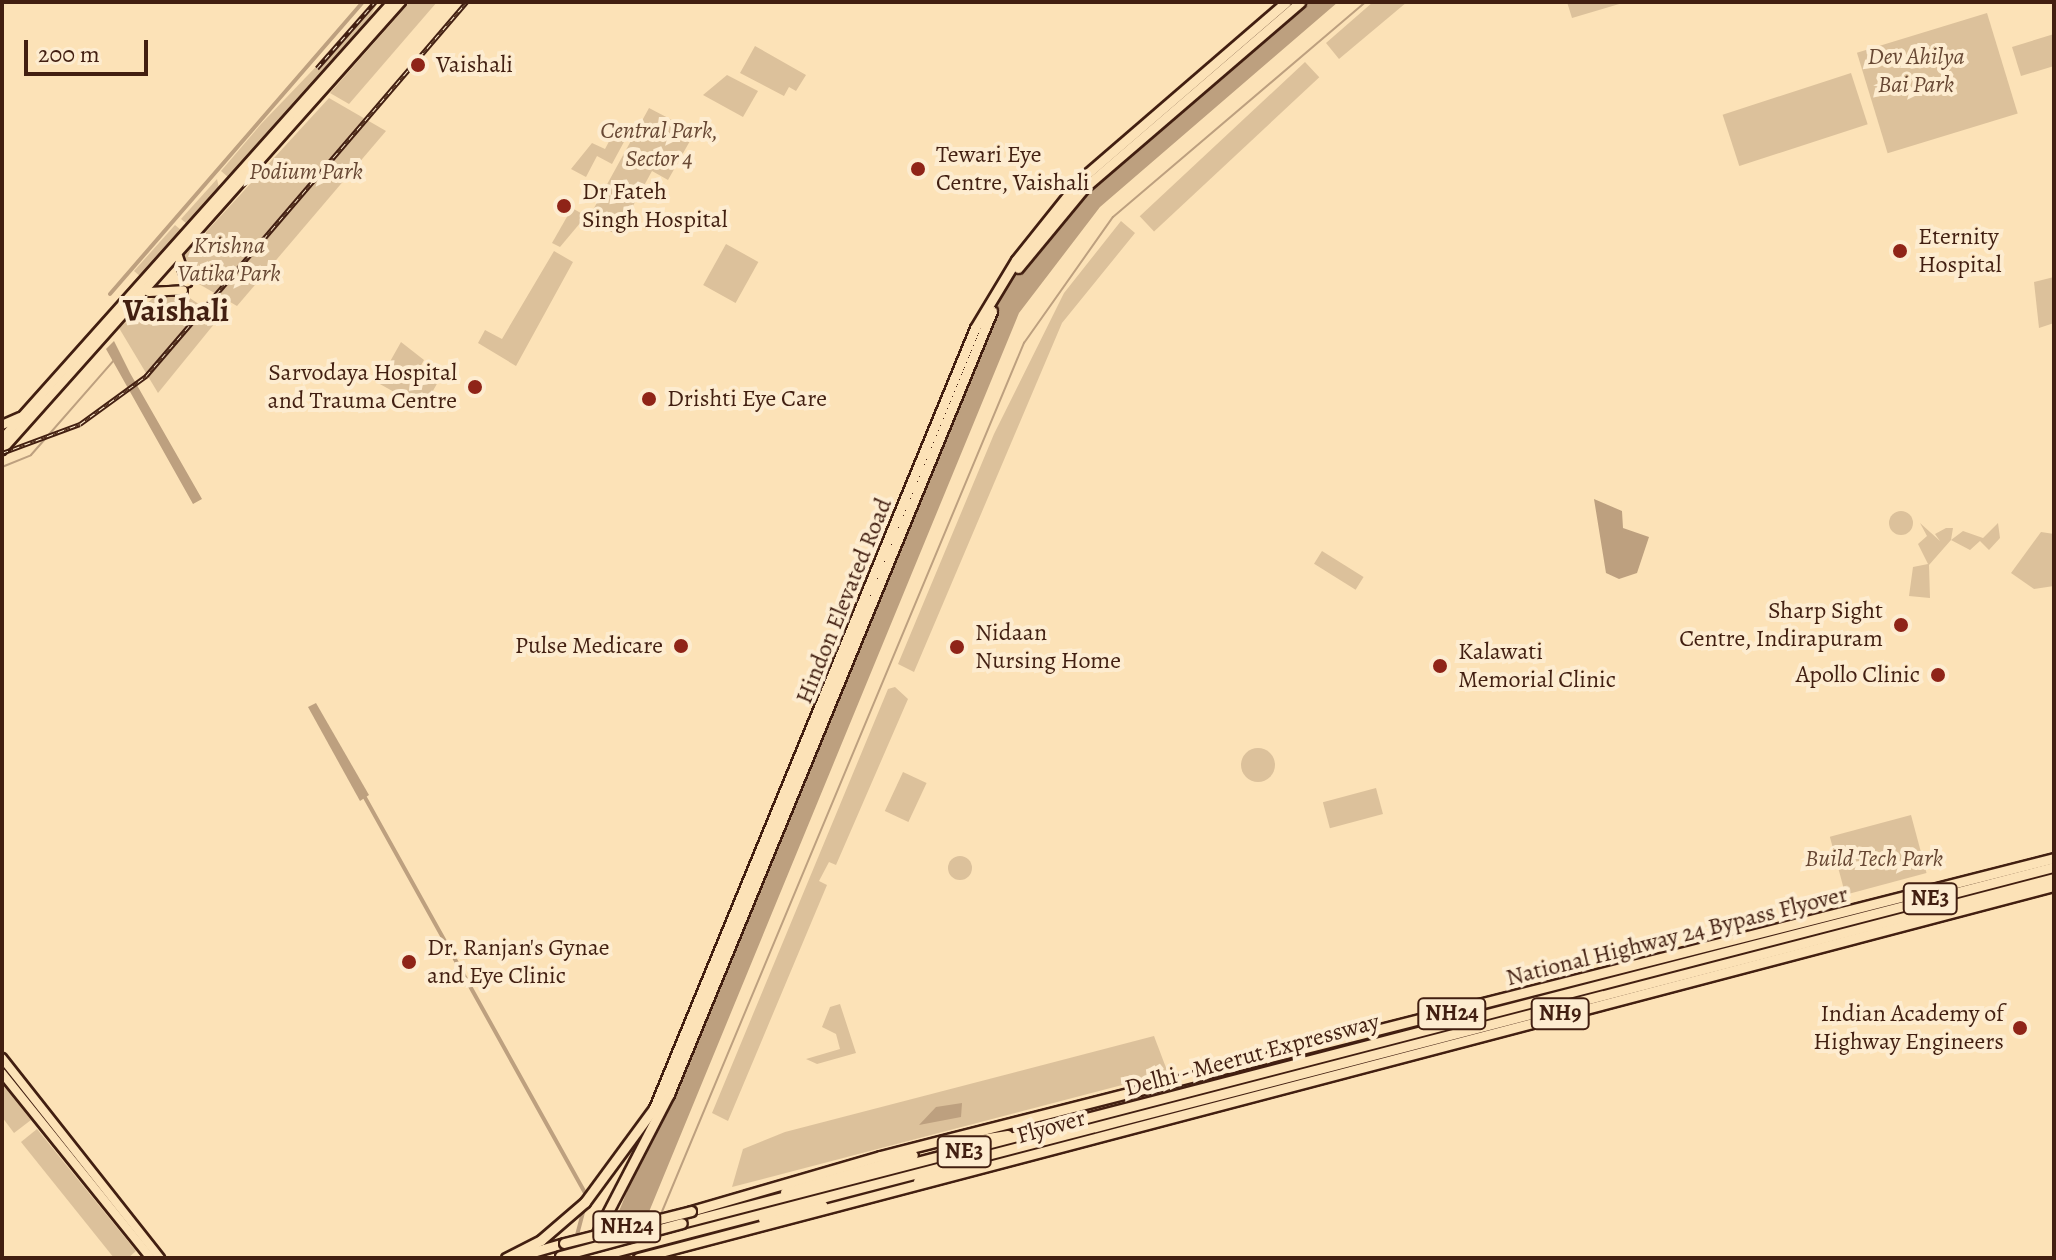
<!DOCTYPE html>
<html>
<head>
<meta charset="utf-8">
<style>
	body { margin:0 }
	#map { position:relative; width:2056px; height:1260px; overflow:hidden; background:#fce2b7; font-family:Alegreya,serif }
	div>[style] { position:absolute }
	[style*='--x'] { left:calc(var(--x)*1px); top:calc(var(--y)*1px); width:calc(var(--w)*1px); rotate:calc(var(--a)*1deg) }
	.green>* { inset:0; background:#dcc19b; transform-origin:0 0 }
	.round { border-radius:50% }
	.water>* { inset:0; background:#bda07f }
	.stream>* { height:2px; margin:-1px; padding:0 1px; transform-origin:1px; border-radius:1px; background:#bda07f }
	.canal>* { height:4px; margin:-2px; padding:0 2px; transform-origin:2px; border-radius:2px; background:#bda07f }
	.roads { filter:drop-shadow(2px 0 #421f11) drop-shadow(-2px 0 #421f11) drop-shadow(0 2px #421f11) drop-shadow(0 -2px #421f11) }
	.major>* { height:8px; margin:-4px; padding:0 4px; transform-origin:4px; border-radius:4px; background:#fce2b7 }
	.highway>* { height:9px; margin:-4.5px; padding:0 4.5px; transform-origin:4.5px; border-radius:4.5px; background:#fce2b7 }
	.rail>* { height:5px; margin-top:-2.5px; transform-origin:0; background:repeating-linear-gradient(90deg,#fdecd0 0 6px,#421f11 0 12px); box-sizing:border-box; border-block:2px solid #421f11 }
	.bridges { filter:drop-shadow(2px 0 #421f11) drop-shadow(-2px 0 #421f11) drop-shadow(0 2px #421f11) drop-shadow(0 -2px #421f11) }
	.highway-bridge>* { height:9px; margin:-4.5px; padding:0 4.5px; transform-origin:4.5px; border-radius:4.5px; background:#fce2b7 }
	.dots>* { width:22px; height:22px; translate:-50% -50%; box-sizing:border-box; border:4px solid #fdecd0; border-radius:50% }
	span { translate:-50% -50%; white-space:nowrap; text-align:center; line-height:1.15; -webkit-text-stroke:8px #fdecd0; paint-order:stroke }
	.shield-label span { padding:2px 6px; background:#fdecd0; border:2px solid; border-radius:6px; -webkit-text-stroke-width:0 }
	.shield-label { font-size:22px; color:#421f11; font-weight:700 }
	.park-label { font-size:24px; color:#684834; font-style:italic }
	.poi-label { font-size:24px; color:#421f11 }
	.left { translate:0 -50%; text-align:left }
	.right { translate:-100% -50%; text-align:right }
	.street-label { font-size:24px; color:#421f11 }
	.district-label { font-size:32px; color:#421f11; font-weight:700 }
	.frame { position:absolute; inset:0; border:4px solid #421f11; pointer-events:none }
	.scale { position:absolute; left:24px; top:40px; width:124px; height:36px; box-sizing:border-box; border:4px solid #421f11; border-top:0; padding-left:10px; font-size:24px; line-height:28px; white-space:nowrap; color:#421f11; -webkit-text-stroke:6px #fdecd0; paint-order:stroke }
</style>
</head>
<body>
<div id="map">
	<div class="green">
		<i style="clip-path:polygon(378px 2px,370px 17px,228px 177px,221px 171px,261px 124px)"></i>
		<i style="clip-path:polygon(410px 2px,437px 2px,349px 104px,330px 93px)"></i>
		<i style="clip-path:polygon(1373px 2px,1407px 2px,1339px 59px,1326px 43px)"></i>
		<i style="clip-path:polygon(1567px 2px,1626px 2px,1572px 18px)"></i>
		<i style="left:1987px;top:13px;width:105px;height:136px;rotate:73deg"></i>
		<i style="clip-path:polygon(2054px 34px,2054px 66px,2021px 76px,2012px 47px)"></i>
		<i style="clip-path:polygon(755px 46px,806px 75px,796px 91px,789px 87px,784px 96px,740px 73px)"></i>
		<i style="left:1305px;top:62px;width:21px;height:226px;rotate:47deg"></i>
		<i style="left:1851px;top:73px;width:54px;height:135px;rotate:72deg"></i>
		<i style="clip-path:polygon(727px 75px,758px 91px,743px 117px,703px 95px)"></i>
		<i style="clip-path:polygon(329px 98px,386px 131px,237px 306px,192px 280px,184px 256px)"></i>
		<i style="clip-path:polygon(649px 108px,695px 132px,668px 180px,652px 171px,617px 235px,588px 219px)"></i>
		<i style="clip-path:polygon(613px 134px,625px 140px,612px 164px,597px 156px,586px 177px,571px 169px,592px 143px,605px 149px)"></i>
		<i style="clip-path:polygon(217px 179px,219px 188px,187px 224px,181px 219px)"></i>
		<i style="clip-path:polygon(572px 208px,586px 216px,560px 247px,552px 243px)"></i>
		<i style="clip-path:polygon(1121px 221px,1135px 233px,1062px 323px,914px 672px,898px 664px,994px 434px,1064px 293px)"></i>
		<i style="clip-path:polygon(175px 225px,181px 230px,141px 277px,134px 271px)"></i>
		<i style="left:726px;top:244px;width:37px;height:47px;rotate:29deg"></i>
		<i style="clip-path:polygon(554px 251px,573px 262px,516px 366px,478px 343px,485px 330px,502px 339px)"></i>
		<i style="clip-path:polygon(2054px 277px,2054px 323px,2039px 328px,2034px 282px)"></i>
		<i style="clip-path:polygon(161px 291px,184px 294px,219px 318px,158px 393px,119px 328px)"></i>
		<i style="clip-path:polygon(401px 342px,424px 360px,418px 371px,438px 382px,423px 408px,378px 383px)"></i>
		<i class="round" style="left:1889px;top:511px;width:24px;height:24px"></i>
		<i style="clip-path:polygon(1920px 523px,1940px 541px,1935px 534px,1946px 528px,1953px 528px,1951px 540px,1963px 531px,1983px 538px,1998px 523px,2000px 538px,1989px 550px,1980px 541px,1970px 550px,1951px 540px,1929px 565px,1930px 598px,1909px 596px,1913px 567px,1928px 564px,1918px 544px,1927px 536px)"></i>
		<i style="clip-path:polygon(2041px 532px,2054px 534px,2054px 586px,2034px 589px,2011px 573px)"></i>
		<i style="left:1322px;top:551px;width:49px;height:15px;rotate:32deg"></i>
		<i style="clip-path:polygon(895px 687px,908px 699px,836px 865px,829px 862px,819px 881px,827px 885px,728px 1121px,712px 1113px,888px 689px)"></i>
		<i class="round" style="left:1241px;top:748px;width:34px;height:34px"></i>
		<i style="left:903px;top:772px;width:26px;height:43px;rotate:25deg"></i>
		<i style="left:1376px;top:788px;width:27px;height:55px;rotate:75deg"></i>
		<i style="left:1911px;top:815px;width:60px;height:84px;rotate:75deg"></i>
		<i class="round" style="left:948px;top:856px;width:24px;height:24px"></i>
		<i style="clip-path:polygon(840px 1004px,856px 1053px,817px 1064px,806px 1059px,840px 1049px,836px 1034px,822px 1027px,830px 1007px)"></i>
		<i style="clip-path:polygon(1154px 1036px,1168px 1073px,732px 1187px,743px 1149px,785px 1132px)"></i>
		<i style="clip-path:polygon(2px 1084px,31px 1120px,14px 1133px,2px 1117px)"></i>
		<i style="clip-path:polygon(37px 1129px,136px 1251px,128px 1258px,114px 1258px,21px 1142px)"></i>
	</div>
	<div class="water">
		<i style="clip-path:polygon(1295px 2px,1338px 2px,1100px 207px,1019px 313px,630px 1258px,600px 1258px,968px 353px,1017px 266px,1073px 194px)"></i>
		<i style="clip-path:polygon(114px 341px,130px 373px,202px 499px,193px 504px,106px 349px)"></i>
		<i style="clip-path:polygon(1594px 499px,1622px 511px,1623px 528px,1649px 537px,1637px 573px,1619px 579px,1606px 573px)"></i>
		<i style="clip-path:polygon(316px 703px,369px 795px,360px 801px,308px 707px)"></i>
		<i style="clip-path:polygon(962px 1103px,961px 1117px,919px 1125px,936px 1107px)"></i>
	</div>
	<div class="stream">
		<i style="--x:2;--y:467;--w:31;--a:-22"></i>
		<i style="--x:31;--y:455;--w:128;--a:-48.8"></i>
		<i style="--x:661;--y:1214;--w:944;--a:-67.38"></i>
		<i style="--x:1024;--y:343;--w:154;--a:-54.8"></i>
		<i style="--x:1113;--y:217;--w:332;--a:-40.4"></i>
	</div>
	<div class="canal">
		<i style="--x:110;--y:294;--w:386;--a:-49.1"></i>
		<i style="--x:363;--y:794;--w:461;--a:60.9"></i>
		<i style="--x:587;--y:1197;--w:63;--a:104.7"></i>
	</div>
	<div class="roads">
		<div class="major">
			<i style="--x:178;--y:256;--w:28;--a:71"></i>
			<i style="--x:149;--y:292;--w:34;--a:-3"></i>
			<i style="--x:2;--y:425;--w:20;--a:-24"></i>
			<i style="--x:2;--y:439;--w:586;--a:-48.25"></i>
			<i style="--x:2;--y:450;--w:600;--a:-48.31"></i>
			<i style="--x:2;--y:1058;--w:255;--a:51.7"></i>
			<i style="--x:2;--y:1073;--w:238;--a:51.2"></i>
		</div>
		<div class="highway">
			<i style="--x:1018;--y:268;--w:104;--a:-50.5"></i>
			<i style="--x:1084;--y:188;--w:285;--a:-40.7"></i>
			<i style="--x:962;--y:1142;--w:46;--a:-8.8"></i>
			<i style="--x:918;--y:1181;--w:65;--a:-17"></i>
			<i style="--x:785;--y:1192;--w:133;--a:-16.1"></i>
			<i style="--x:691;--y:1211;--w:197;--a:-16.2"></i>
			<i style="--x:880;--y:1156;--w:1211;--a:-14.24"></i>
			<i style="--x:763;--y:1219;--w:61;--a:-13.3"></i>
			<i style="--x:682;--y:1223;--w:1417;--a:-14.55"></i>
			<i style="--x:519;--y:1256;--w:47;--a:-16.1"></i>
			<i style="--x:506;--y:1258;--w:39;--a:-27"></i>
			<i style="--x:541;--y:1240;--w:58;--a:-40.8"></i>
			<i style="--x:585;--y:1202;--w:117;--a:-53.7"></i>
			<i style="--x:654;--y:1108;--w:843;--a:-67.63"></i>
			<i style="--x:975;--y:328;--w:79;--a:-58.9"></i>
			<i style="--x:1016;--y:260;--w:102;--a:-51.3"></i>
			<i style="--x:1080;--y:180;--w:272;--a:-40.8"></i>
			<i style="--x:584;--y:1258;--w:185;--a:-62.6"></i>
			<i style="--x:669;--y:1094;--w:847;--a:-67.58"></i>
			<i style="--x:591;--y:1258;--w:1512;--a:-14.56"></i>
			<i style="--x:638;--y:1258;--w:1464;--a:-14.72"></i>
		</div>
	</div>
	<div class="rail">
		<i style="--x:317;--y:68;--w:88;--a:-48.7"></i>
		<i style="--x:2;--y:453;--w:83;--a:-20.4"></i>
		<i style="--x:80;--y:424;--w:82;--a:-36"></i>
		<i style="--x:146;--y:376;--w:493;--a:-49.4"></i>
	</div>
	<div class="bridges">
		<div class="highway-bridge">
			<i style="--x:564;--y:1243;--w:131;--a:-14.1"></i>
			<i style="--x:560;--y:1256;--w:126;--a:-15.1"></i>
		</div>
	</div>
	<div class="dots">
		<i style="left:418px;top:65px;background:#8f2418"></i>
		<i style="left:918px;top:169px;background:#8f2418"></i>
		<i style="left:564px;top:206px;background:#8f2418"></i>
		<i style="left:1900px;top:251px;background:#8f2418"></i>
		<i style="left:475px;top:387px;background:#8f2418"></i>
		<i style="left:649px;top:399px;background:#8f2418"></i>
		<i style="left:1901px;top:625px;background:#8f2418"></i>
		<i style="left:681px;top:646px;background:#8f2418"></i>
		<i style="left:957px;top:647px;background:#8f2418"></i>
		<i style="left:1440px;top:666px;background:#8f2418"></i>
		<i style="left:1938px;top:675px;background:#8f2418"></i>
		<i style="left:409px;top:962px;background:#8f2418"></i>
		<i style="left:2020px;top:1028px;background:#8f2418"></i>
	</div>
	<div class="shield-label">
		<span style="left:1930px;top:899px">NE3</span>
		<span style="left:1452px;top:1014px">NH24</span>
		<span style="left:1560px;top:1014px">NH9</span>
		<span style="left:964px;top:1152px">NE3</span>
		<span style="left:627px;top:1227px">NH24</span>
	</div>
	<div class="park-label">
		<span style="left:1916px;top:71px">Dev Ahilya<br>Bai Park</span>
		<span style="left:659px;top:145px">Central Park,<br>Sector 4</span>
		<span style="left:306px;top:172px">Podium Park</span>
		<span style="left:229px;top:260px">Krishna<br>Vatika Park</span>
		<span style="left:1874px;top:859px">Build Tech Park</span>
	</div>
	<div class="poi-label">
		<span class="left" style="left:436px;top:65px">Vaishali</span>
		<span class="left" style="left:936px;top:169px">Tewari Eye<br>Centre, Vaishali</span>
		<span class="left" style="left:582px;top:206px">Dr Fateh<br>Singh Hospital</span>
		<span class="left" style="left:1918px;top:251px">Eternity<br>Hospital</span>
		<span class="right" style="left:457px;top:387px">Sarvodaya Hospital<br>and Trauma Centre</span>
		<span class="left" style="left:667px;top:399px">Drishti Eye Care</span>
		<span class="right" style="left:1883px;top:625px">Sharp Sight<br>Centre, Indirapuram</span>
		<span class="left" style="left:975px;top:647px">Nidaan<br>Nursing Home</span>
		<span class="right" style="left:663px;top:646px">Pulse Medicare</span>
		<span class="left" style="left:1458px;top:666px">Kalawati<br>Memorial Clinic</span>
		<span class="right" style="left:1920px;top:675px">Apollo Clinic</span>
		<span class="left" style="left:427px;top:962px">Dr. Ranjan's Gynae<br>and Eye Clinic</span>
		<span class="right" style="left:2004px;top:1028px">Indian Academy of<br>Highway Engineers</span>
	</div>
	<div class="street-label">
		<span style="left:844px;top:601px;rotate:-68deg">Hindon Elevated Road</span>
		<span style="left:1677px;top:936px;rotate:-14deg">National Highway 24 Bypass Flyover</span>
		<span style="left:1252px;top:1055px;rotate:-15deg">Delhi - Meerut Expressway</span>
		<span style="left:1051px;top:1127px;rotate:-16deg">Flyover</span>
	</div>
	<div class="district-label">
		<span style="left:176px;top:310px">Vaishali</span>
	</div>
	<div class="frame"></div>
	<div class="scale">200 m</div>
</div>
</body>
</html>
